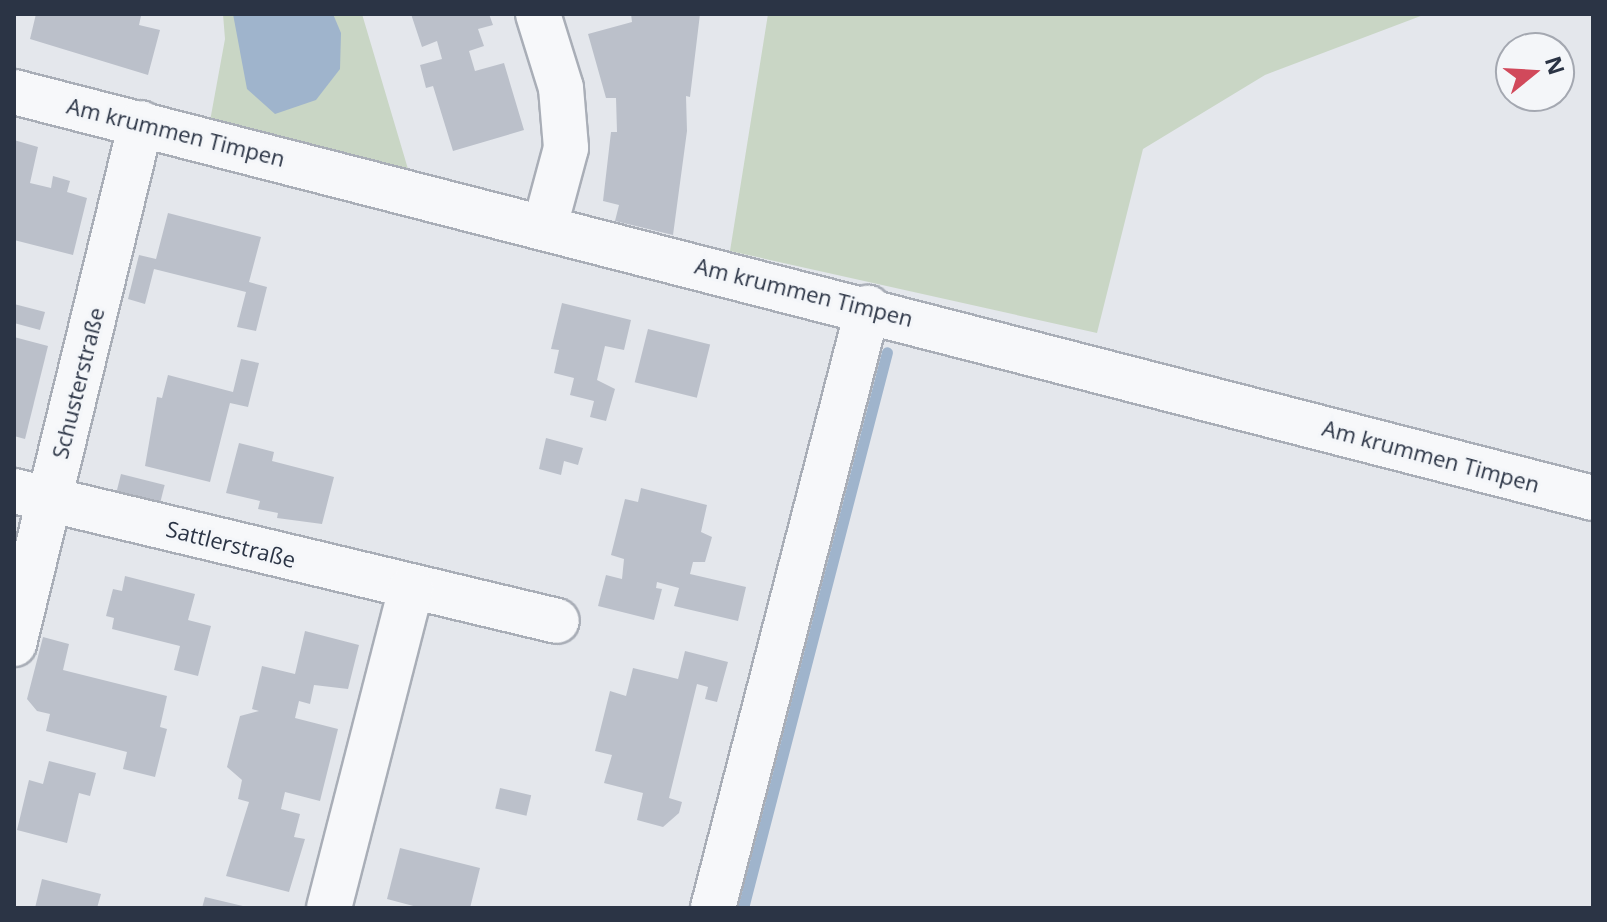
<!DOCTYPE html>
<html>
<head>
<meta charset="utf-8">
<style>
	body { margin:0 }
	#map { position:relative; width:1607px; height:922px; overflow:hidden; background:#e4e7ec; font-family:"Open Sans",sans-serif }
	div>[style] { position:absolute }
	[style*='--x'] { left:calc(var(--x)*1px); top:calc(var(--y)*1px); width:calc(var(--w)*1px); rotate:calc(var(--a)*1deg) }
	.green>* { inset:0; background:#c9d6c5 }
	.water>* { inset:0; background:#9fb4cc }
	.stream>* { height:11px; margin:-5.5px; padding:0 5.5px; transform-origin:5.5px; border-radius:5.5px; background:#9fb4cc }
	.building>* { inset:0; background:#bbc0ca; transform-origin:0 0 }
	.roads { filter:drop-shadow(2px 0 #a9aeb7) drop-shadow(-2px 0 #a9aeb7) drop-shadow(0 2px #a9aeb7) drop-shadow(0 -2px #a9aeb7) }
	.minor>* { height:44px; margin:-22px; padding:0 22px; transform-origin:22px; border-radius:22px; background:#f7f8fa }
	span { translate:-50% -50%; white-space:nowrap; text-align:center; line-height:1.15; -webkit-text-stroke:6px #f4f6f9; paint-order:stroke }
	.street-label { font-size:22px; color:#2b3445 }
	.frame { position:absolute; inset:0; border:16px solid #2b3445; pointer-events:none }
	.north { position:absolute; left:1495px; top:32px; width:80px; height:80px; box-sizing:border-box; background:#f4f6f9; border:2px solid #a4a8b1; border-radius:50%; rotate:72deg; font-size:22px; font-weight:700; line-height:32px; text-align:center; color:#2b3445 }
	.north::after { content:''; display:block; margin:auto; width:28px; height:36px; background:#d1495b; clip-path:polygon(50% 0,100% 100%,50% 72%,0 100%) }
</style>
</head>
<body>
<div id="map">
	<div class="green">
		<i style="clip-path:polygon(223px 14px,362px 14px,408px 169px,210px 121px,225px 39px)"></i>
		<i style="clip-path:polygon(768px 14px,1426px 14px,1265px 75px,1143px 149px,1097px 333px,730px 251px)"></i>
	</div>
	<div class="water">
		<i style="clip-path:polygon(233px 14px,333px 14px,341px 33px,340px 69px,316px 100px,275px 114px,247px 89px)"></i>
	</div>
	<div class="stream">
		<i style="--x:743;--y:908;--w:574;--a:-75.48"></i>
	</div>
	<div class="building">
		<i style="clip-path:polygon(36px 14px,141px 16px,139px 25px,160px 30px,148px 75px,30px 39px)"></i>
		<i style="clip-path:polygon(411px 14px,489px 14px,493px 25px,478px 29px,484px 46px,469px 51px,475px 71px,504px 63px,524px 130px,453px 151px,433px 86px,426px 88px,420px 65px,442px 59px,437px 41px,422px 47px)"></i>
		<i style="clip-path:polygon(631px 14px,700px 14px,690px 97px,686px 96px,687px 131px,673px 235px,615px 221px,619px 205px,603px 201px,611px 132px,617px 132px,616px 98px,606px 98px,588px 34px,632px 22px)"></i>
		<i style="clip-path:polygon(14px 140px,38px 147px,30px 183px,51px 188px,53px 176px,70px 181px,67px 192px,87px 198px,73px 255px,14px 240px)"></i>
		<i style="clip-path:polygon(168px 213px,261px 237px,249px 282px,267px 287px,256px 331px,237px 327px,246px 292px,154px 269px,145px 304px,128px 299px,139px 255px,156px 259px)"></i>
		<i style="clip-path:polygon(562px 303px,631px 320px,624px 350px,605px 346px,597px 380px,615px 389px,606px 421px,590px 417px,594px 401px,570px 395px,574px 378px,554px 373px,559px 350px,551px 349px)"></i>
		<i style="clip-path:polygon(14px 304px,45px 312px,40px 330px,14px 323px)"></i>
		<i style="left:648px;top:329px;width:64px;height:55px;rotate:14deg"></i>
		<i style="clip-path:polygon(14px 337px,48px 346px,25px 439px,14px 436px)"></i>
		<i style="clip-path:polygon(241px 359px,259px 363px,248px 407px,230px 403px,210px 482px,145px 466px,157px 397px,162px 398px,168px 375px,233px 392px)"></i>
		<i style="clip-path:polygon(546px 438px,583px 448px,578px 465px,564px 461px,561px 475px,539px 469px)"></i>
		<i style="clip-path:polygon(239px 443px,274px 452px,272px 461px,334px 477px,322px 524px,277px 518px,278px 513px,258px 509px,260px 501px,226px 493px)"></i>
		<i style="left:121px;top:474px;width:45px;height:19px;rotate:14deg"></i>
		<i style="clip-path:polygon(641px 488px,707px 505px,701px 532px,712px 537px,705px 562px,693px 562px,690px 574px,746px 587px,738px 621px,674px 606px,679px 588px,657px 582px,656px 588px,662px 589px,654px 620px,598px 606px,606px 575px,622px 579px,624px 559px,611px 555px,625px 499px,638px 502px)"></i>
		<i style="clip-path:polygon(125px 576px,195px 594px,188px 620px,211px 626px,198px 676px,174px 670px,180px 646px,112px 629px,114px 618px,106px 616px,113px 589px,122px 591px)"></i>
		<i style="clip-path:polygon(305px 631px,359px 645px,348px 689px,314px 685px,310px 704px,299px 701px,295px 718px,338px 729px,320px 801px,285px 792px,281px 809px,300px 814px,294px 837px,305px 839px,289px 892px,226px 876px,249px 802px,238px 799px,242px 780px,227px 767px,240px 716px,259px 711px,252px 709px,262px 666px,295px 674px)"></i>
		<i style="clip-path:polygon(43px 637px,69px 644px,63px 670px,167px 696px,160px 727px,167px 729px,155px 777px,123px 769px,127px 752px,46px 731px,50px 714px,37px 711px,27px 699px)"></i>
		<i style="clip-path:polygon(685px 651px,728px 662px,717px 702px,705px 699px,708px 687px,697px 684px,669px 798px,682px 802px,679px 813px,663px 827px,637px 820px,643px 793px,604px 783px,612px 755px,595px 751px,610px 691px,626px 696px,633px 668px,678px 679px)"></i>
		<i style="clip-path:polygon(49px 761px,96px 773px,90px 796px,79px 793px,67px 843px,17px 830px,29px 780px,43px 784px)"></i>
		<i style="left:500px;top:788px;width:32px;height:21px;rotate:13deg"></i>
		<i style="clip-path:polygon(400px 848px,480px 868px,470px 908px,421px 908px,387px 899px)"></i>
		<i style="clip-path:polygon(42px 879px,101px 894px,97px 908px,35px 908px)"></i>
		<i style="clip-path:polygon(205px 897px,247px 907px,246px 908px,202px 908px)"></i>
	</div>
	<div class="roads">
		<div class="minor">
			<i style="--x:538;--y:14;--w:77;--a:72.7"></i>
			<i style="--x:561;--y:88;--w:60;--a:85.2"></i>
			<i style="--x:566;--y:148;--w:81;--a:105.1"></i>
			<i style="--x:14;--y:92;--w:1630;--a:14.42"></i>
			<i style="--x:14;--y:491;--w:558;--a:13.46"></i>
			<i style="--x:14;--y:644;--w:536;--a:-76.3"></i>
			<i style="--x:329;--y:908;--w:330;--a:-75.6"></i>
			<i style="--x:713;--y:908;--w:620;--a:-75.52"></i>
		</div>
	</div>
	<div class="street-label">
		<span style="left:176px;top:132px;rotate:14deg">Am krummen Timpen</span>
		<span style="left:804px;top:292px;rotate:14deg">Am krummen Timpen</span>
		<span style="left:78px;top:383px;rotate:-76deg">Schusterstraße</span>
		<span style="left:1431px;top:456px;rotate:15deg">Am krummen Timpen</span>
		<span style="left:231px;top:544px;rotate:14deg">Sattlerstraße</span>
	</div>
	<div class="frame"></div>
	<div class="north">N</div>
</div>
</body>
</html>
